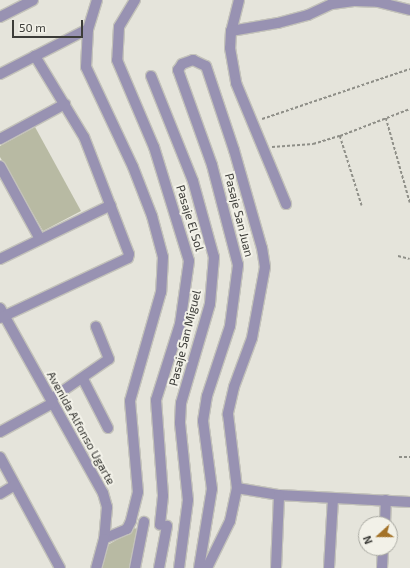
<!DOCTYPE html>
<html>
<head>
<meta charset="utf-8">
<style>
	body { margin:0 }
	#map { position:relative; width:410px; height:568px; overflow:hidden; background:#e5e4db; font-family:"Exo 2",sans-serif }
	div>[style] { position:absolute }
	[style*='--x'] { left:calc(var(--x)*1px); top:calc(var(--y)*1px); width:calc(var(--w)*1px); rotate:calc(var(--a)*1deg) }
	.green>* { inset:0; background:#b8baa3 }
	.path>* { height:1.5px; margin-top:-0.75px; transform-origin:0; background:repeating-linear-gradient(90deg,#8f8f88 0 3px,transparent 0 5px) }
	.roads { filter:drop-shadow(1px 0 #c3c2ba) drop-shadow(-1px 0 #c3c2ba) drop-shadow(0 1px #c3c2ba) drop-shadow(0 -1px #c3c2ba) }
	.minor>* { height:10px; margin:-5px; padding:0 5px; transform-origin:5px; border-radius:5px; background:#9892b2 }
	span { translate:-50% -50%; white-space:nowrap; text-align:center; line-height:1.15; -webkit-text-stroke:4px #f2f1e8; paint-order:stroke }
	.street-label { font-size:12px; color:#3c3c38 }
	.north { position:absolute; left:358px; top:516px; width:40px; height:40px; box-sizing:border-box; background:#f2f1e8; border:1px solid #a9a9a2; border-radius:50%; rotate:249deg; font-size:11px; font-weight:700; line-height:16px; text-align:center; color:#3c3c38 }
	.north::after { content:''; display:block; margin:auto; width:14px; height:18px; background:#a37227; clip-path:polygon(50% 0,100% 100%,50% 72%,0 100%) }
	.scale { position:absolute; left:12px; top:20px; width:71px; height:18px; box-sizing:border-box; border:2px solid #3c3c38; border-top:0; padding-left:5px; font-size:12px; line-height:14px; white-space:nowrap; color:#3c3c38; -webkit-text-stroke:3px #f2f1e8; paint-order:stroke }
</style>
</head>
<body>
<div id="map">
	<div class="green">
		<i style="clip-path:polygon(35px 127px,81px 211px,43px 231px,0 157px,0 146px)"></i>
		<i style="clip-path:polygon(132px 528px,140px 529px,132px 568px,102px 568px,106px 546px,127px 534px)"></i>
	</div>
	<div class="path">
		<i style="--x:386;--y:118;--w:88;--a:74.2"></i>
		<i style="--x:262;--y:119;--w:156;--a:-18.7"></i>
		<i style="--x:340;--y:136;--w:73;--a:72.6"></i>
		<i style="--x:272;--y:147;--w:41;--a:-4.2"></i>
		<i style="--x:313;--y:144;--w:28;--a:-17"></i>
		<i style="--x:340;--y:136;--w:75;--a:-21.1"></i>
		<i style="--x:398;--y:256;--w:12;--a:14"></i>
		<i style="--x:399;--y:457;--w:11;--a:0"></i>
	</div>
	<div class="roads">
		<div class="minor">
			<i style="--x:97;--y:0;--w:30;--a:107"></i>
			<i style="--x:88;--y:29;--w:38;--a:93"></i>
			<i style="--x:86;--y:67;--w:110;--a:64.8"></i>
			<i style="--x:133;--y:167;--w:53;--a:68.8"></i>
			<i style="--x:152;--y:216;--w:42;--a:75"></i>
			<i style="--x:163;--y:257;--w:35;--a:93"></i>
			<i style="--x:161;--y:292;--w:113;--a:105.9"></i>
			<i style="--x:130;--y:401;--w:91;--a:85"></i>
			<i style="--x:138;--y:492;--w:30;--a:104"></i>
			<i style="--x:131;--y:521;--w:9;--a:117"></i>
			<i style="--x:127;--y:529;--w:25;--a:157"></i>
			<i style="--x:135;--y:0;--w:31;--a:121"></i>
			<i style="--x:119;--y:27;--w:33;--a:93"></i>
			<i style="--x:117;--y:60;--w:95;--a:67"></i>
			<i style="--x:154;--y:147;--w:119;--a:72.9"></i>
			<i style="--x:189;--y:261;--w:64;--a:98.1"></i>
			<i style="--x:180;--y:324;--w:80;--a:107.5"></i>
			<i style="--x:156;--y:400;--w:96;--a:85.8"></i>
			<i style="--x:163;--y:496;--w:29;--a:96"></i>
			<i style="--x:239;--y:0;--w:32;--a:104"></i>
			<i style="--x:231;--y:31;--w:17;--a:93"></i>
			<i style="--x:230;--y:48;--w:36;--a:80"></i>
			<i style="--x:236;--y:83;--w:131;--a:67.5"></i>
			<i style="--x:0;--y:17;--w:37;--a:-27"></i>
			<i style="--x:231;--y:31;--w:48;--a:-9.7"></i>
			<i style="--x:278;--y:23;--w:31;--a:-15"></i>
			<i style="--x:308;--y:15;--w:26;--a:-25"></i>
			<i style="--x:332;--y:4;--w:22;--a:-8"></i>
			<i style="--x:354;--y:1;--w:24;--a:2"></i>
			<i style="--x:378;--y:2;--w:33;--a:14"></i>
			<i style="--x:0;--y:74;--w:99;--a:-27.1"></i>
			<i style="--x:151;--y:76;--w:113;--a:68.2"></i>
			<i style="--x:193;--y:181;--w:79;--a:74.6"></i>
			<i style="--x:214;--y:257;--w:47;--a:94.9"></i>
			<i style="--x:210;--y:304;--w:103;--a:106.3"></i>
			<i style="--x:181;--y:403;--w:20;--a:93"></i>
			<i style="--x:180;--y:423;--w:77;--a:84.1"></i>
			<i style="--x:188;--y:500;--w:69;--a:97.5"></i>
			<i style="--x:0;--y:139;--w:74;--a:-28.3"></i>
			<i style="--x:0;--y:166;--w:83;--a:61.3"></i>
			<i style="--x:0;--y:259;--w:123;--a:-25.9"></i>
			<i style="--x:0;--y:308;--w:212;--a:60.9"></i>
			<i style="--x:103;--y:493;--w:15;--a:74"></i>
			<i style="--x:107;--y:507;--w:32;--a:95"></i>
			<i style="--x:104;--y:539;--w:30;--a:105"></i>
			<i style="--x:0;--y:318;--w:141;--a:-25.1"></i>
			<i style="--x:128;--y:258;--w:4;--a:-76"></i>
			<i style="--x:129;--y:254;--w:125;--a:-111"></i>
			<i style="--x:84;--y:137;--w:95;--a:-121.2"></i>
			<i style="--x:83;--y:379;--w:55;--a:63"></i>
			<i style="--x:51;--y:399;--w:70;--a:-34.6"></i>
			<i style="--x:109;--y:359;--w:35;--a:-112"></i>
			<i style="--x:0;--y:432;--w:60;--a:-28.7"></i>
			<i style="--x:0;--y:457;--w:126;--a:61.6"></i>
			<i style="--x:237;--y:488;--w:43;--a:9.5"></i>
			<i style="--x:279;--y:495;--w:131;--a:3.1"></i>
			<i style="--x:0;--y:494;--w:17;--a:-31"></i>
			<i style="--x:385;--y:524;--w:24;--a:-88"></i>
			<i style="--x:135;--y:568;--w:47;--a:-78.9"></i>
			<i style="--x:159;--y:568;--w:43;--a:-79.2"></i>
			<i style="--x:199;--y:568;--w:80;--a:-80.7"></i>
			<i style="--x:212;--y:489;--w:69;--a:-97.5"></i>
			<i style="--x:203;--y:421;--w:25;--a:-81"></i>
			<i style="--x:207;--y:396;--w:74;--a:-71.8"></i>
			<i style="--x:230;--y:326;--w:62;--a:-82.5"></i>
			<i style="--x:238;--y:265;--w:103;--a:-104.6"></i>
			<i style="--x:212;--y:165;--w:101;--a:-109.7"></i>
			<i style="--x:178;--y:70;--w:7;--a:-56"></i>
			<i style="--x:182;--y:64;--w:12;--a:-20"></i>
			<i style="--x:193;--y:60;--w:14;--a:25"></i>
			<i style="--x:206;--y:66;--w:89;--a:71.6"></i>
			<i style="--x:234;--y:150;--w:102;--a:74.1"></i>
			<i style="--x:262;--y:248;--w:19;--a:81"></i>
			<i style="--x:265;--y:267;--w:72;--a:100.4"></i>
			<i style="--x:252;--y:338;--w:52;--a:110.2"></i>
			<i style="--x:234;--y:387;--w:28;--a:103"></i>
			<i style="--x:228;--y:414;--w:75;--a:83.1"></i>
			<i style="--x:237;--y:488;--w:34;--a:102"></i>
			<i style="--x:230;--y:521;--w:52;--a:116.1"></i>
			<i style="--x:276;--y:568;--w:73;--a:-87.6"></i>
			<i style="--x:329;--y:568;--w:69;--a:-86.7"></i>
			<i style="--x:382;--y:568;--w:20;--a:-87"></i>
		</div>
	</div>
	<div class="street-label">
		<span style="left:239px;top:215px;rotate:76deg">Pasaje San Juan</span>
		<span style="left:190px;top:218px;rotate:73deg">Pasaje El Sol</span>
		<span style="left:185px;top:338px;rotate:-76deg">Pasaje San Miguel</span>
		<span style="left:81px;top:428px;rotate:61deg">Avenida Alfonso Ugarte</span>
	</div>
	<div class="north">N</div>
	<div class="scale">50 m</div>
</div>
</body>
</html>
